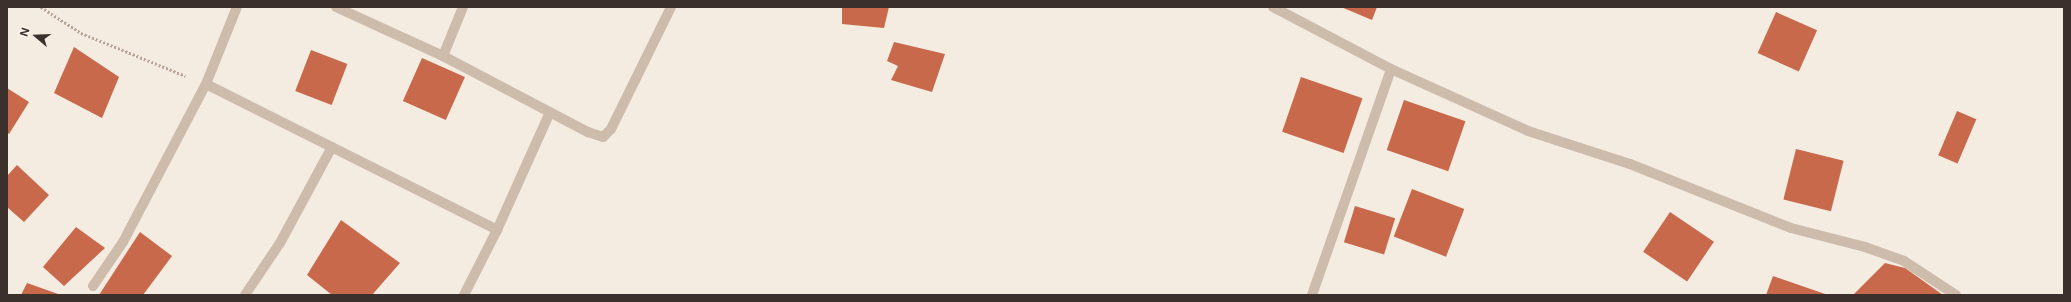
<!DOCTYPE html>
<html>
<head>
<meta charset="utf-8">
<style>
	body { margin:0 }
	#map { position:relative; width:2071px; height:302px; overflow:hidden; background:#f4ebe1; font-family:Inter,sans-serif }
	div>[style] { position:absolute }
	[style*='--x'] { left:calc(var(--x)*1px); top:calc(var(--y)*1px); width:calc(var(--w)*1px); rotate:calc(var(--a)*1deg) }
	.building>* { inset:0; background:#c8694b; transform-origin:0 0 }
	.path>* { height:2.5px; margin-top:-1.25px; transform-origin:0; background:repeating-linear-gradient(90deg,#b9a596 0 2px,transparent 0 4px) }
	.minor>* { height:10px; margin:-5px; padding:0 5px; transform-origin:5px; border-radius:5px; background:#cdbbac }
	span { translate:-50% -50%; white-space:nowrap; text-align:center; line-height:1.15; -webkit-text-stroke:3px #fbf5ee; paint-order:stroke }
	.frame { position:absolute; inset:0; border:8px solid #3b302b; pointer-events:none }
	.north { position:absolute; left:16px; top:16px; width:40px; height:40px; -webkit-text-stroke:3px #fbf5ee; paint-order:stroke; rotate:289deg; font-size:11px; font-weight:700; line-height:16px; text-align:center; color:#3b302b }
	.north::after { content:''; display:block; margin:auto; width:14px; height:18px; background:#3b302b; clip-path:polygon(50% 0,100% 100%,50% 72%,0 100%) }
</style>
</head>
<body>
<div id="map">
	<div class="building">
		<i style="clip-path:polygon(842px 7px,889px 7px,884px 28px,842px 24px)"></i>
		<i style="clip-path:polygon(1341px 7px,1377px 7px,1372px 20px)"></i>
		<i style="left:1776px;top:12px;width:45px;height:45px;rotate:24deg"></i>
		<i style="clip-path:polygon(894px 42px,945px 54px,932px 92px,891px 80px,898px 66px,887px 61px)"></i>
		<i style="clip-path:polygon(74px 47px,119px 77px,102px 118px,54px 93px)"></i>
		<i style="left:311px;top:50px;width:39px;height:44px;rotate:21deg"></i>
		<i style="left:422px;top:58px;width:47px;height:47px;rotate:24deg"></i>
		<i style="left:1301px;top:77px;width:65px;height:58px;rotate:19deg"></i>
		<i style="clip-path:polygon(7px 88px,29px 102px,9px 134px,7px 133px)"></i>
		<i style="left:1404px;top:100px;width:65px;height:53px;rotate:19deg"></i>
		<i style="left:1957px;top:111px;width:21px;height:48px;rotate:23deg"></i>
		<i style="left:1796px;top:149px;width:49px;height:52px;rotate:14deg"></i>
		<i style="clip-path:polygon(17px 165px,49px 195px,24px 222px,7px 207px,7px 176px)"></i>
		<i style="left:1412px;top:189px;width:56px;height:51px;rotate:21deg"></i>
		<i style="left:1355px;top:206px;width:42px;height:38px;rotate:17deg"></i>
		<i style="left:1670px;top:212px;width:53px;height:48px;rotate:34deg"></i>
		<i style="clip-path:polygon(341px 220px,400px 263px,372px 295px,332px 295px,307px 275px)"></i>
		<i style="clip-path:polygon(76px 227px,105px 248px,64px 286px,43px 267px)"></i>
		<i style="clip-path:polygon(140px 232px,172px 256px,143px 295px,99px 295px)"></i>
		<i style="clip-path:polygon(1885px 263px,1905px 268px,1943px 295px,1853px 295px)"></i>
		<i style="clip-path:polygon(1773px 276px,1828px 295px,1766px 295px)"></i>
		<i style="clip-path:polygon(27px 283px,61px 295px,21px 295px)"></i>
	</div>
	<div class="path">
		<i style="--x:41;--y:7;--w:48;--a:33"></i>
		<i style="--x:81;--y:33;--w:113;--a:22.3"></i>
	</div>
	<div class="minor">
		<i style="--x:336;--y:7;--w:118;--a:24.6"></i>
		<i style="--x:443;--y:56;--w:164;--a:27.7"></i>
		<i style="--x:588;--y:132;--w:16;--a:18"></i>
		<i style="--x:603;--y:137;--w:11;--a:-45"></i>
		<i style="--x:611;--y:129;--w:136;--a:-63.8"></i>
		<i style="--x:1273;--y:7;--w:133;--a:27.7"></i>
		<i style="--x:1391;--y:69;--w:150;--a:24.3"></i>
		<i style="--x:1528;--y:131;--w:107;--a:17.9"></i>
		<i style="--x:1630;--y:164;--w:173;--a:21.7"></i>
		<i style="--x:1791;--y:228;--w:76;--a:14.4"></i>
		<i style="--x:1865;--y:247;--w:41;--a:19.7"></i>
		<i style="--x:1904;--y:261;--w:62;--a:33.2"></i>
		<i style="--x:443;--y:56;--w:53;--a:-67.8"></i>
		<i style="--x:206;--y:84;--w:326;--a:26.6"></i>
		<i style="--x:497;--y:230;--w:129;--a:-65.8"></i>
		<i style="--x:93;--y:286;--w:53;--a:-55.7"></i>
		<i style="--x:123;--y:242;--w:178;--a:-62.3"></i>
		<i style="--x:206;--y:84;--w:83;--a:-68.1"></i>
		<i style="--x:245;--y:295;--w:63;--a:-56.1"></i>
		<i style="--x:280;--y:243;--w:109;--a:-61.6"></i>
		<i style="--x:464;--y:295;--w:73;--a:-63.1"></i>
		<i style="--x:1312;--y:295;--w:239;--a:-70.7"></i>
	</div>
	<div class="frame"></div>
	<div class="north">N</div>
</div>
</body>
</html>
